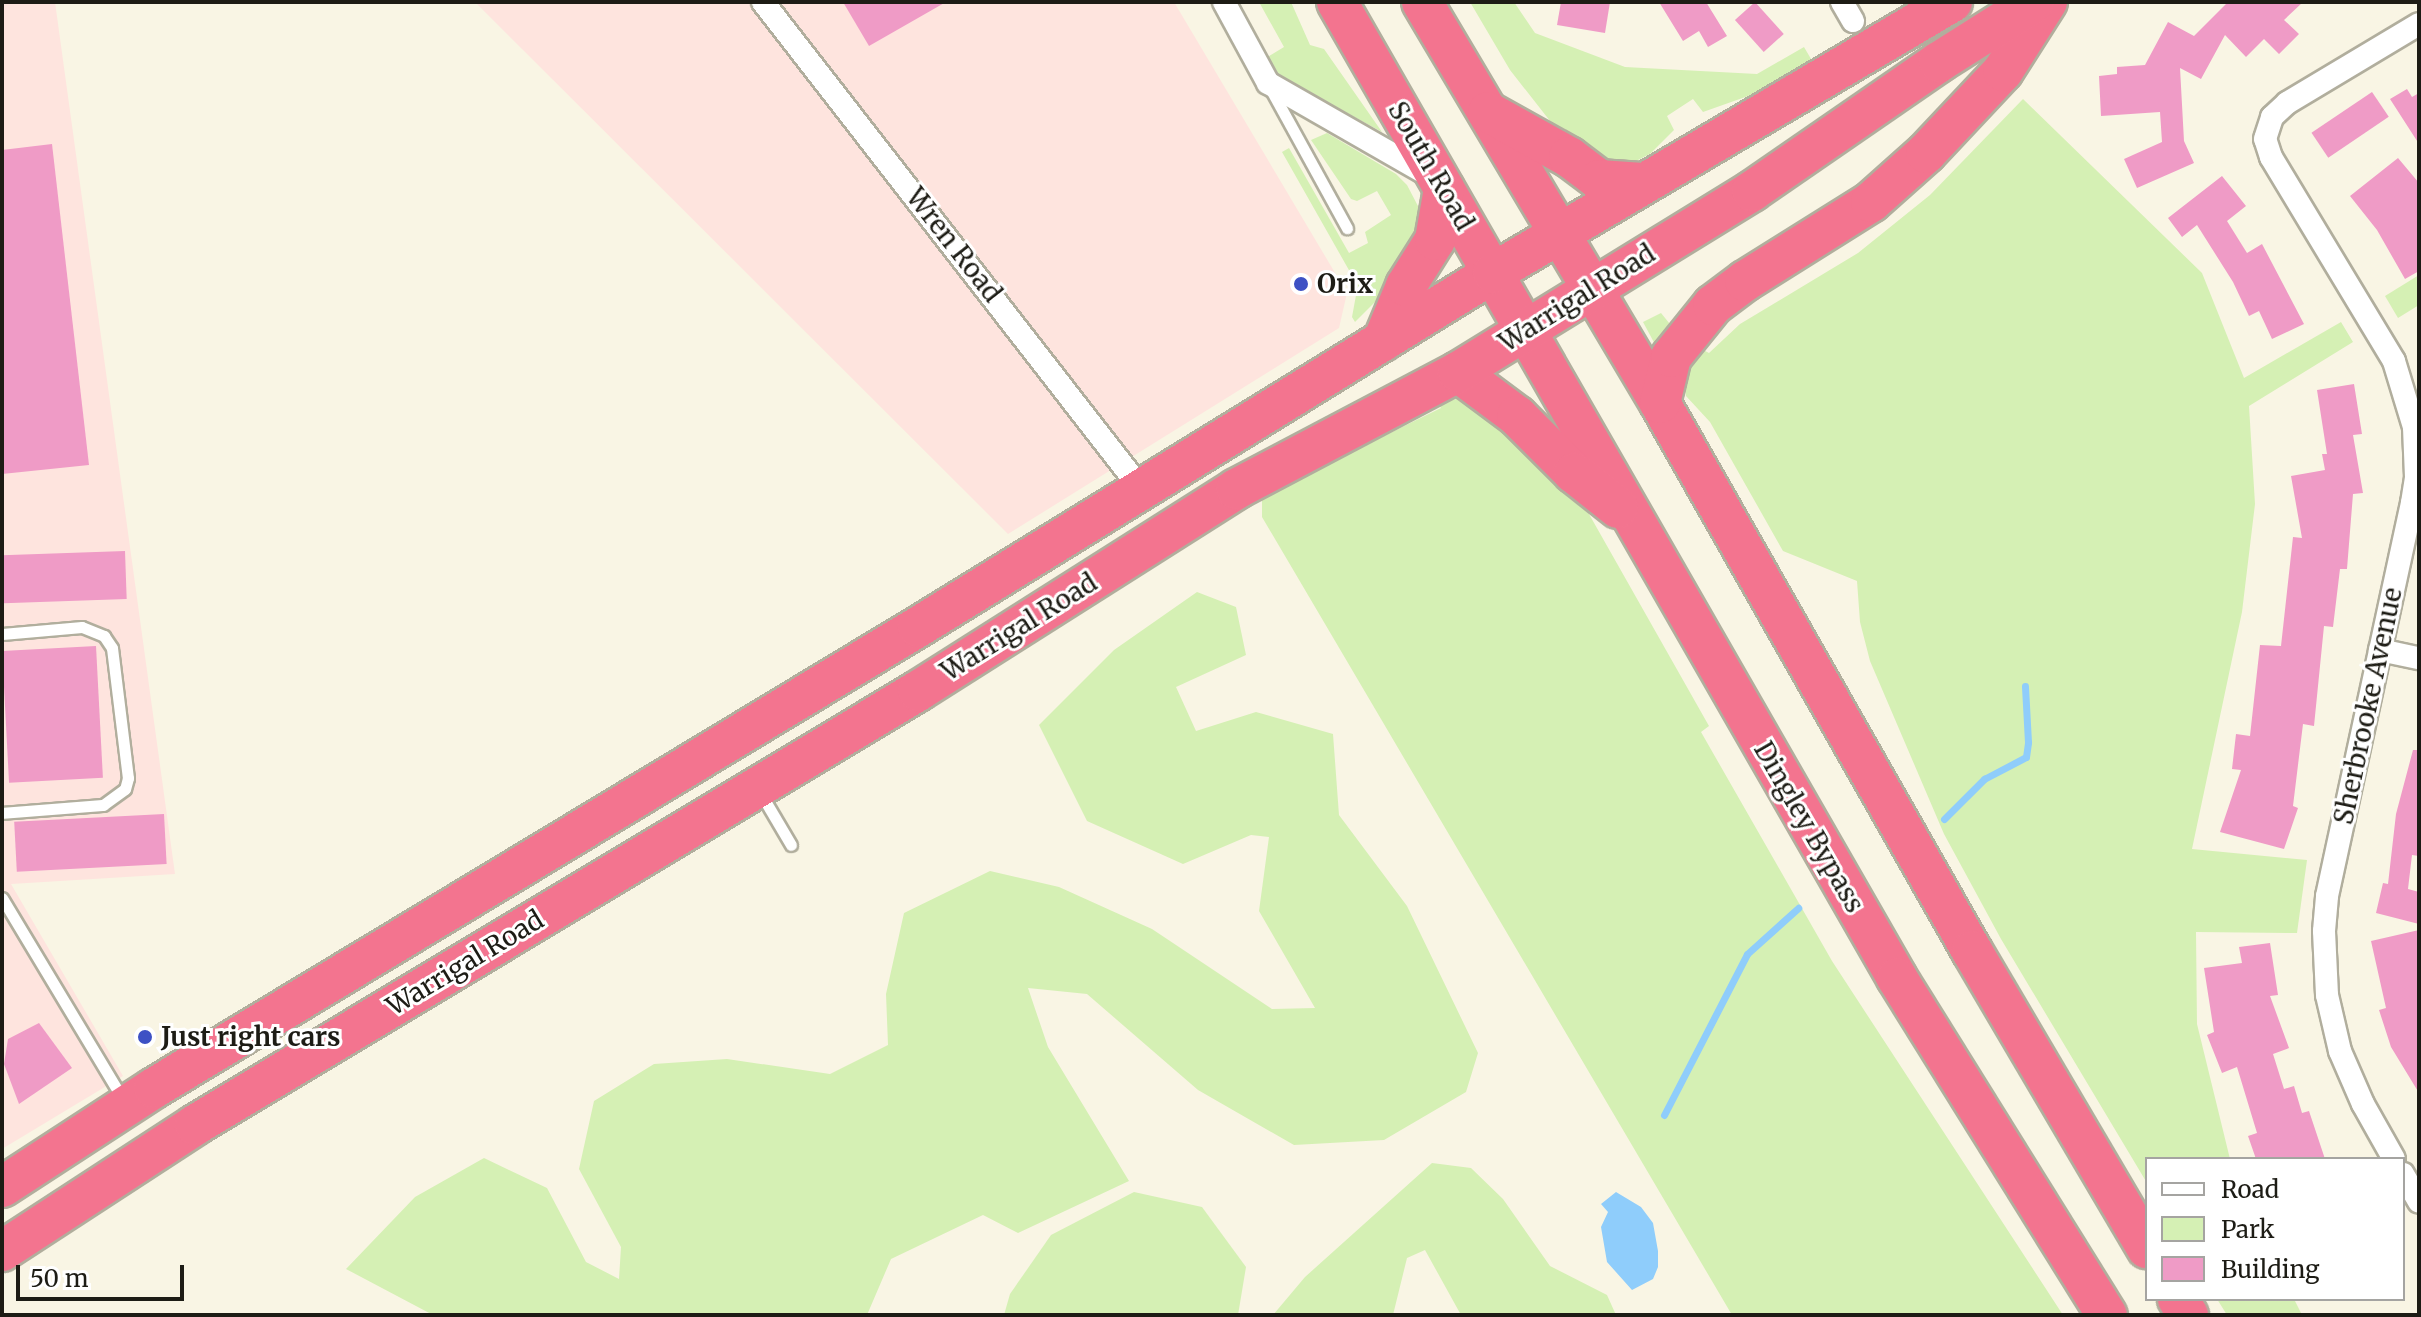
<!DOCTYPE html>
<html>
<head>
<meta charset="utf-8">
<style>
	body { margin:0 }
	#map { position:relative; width:2421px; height:1317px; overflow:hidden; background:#f9f5e4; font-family:Merriweather,serif }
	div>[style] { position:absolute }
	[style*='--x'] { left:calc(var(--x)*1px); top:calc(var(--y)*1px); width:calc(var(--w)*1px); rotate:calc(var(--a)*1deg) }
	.industrial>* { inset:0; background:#fee4de }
	.green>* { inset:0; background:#d5f0b4 }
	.water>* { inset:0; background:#8fcdfb }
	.stream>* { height:7px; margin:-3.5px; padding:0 3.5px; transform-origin:3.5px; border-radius:3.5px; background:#8fcdfb }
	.building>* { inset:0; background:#ef9bc6; transform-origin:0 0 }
	.roads { filter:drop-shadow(2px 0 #b1ae9d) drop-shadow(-2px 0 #b1ae9d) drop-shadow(0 2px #b1ae9d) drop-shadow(0 -2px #b1ae9d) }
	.lane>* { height:11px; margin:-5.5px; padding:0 5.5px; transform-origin:5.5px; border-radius:5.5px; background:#fff }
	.street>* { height:22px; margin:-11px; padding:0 11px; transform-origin:11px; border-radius:11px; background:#fff }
	.highway>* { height:40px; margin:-20px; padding:0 20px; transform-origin:20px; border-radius:20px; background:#f3748f }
	.dots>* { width:22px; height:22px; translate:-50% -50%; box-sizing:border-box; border:4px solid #fff; border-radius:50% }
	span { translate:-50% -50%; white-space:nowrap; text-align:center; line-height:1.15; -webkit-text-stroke:6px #fff; paint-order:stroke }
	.street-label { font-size:26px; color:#1d1c15 }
	.poi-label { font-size:26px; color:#1d1c15; font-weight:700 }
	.left { translate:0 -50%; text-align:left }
	.frame { position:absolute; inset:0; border:4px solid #1d1c15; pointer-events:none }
	.legend { position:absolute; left:2145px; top:1157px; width:260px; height:144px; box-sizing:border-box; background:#fff; border:2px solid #a5a4a1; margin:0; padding:10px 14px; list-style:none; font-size:24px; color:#1d1c15 }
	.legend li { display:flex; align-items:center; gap:16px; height:40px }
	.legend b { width:40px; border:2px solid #a5a4a1 }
	.scale { position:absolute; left:16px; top:1265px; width:168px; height:36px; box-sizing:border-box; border:4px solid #1d1c15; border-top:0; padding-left:10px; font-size:24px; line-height:28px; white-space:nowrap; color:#1d1c15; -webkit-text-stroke:6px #fff; paint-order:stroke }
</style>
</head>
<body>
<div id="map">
	<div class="industrial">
		<i style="clip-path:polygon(2px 2px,55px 2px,175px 874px,11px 884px,123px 1076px,2px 1149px)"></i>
		<i style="clip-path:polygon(475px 2px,1174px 2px,1347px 293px,1339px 328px,1008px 534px)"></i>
	</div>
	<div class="green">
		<i style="clip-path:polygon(1259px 2px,1291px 2px,1310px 45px,1324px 49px,1382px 132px,1282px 78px,1266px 58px,1284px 47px)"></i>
		<i style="clip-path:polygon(1470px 2px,1514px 2px,1535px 33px,1625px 67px,1757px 74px,1804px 47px,1814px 64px,1751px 95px,1703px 112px,1693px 99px,1667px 116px,1674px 130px,1650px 154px,1618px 170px,1561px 135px,1510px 70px)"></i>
		<i style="clip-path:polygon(2023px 99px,2202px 273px,2244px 378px,2341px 322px,2353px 342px,2249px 406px,2255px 504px,2242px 612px,2192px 849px,2307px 860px,2297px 933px,2196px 932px,2197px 1024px,2230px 1159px,2147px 1159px,2147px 1183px,2001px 939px,1944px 834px,1870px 661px,1860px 622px,1857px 581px,1783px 551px,1710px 422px,1686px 396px,1683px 380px,1692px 344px,1709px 353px,1740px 324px,1858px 253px,1930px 195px)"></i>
		<i style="clip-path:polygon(1327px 133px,1396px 174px,1407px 185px,1419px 208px,1409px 260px,1386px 291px,1355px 322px,1352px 317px,1359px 279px,1354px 279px,1282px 152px,1289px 148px,1349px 253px,1368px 243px,1365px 232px,1391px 215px,1377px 191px,1357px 201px,1351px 199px,1311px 140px)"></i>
		<i style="clip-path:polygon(2419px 275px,2419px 305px,2398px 318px,2385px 296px)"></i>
		<i style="clip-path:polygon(1661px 313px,1674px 329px,1657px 348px,1643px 322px)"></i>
		<i style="clip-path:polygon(1466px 397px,1572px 484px,1709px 726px,1701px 732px,1832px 961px,2063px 1315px,1732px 1315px,1262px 517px,1262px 500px,1314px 470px,1441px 408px,1437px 403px)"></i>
		<i style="clip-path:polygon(1197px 592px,1236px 607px,1246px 655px,1176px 687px,1196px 731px,1256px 712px,1333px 734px,1339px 815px,1407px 906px,1478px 1053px,1466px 1092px,1384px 1140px,1294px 1145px,1198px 1090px,1087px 994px,1028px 988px,1048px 1047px,1129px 1181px,1018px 1233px,983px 1215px,891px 1259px,867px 1315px,433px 1315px,346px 1269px,415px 1197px,484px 1158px,547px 1188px,586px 1262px,619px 1279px,621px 1247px,579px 1169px,594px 1101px,654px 1064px,727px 1059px,830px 1074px,888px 1045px,886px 994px,904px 913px,990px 871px,1059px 887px,1152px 929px,1272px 1009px,1315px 1008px,1259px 911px,1269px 837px,1251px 835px,1183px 864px,1087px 821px,1039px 725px,1114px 650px)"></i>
		<i style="clip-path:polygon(1432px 1163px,1471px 1168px,1503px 1199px,1550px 1266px,1607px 1295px,1616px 1315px,1461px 1315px,1425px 1250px,1407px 1258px,1393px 1315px,1273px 1315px,1305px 1277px)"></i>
		<i style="clip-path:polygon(1134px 1192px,1202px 1207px,1246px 1267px,1238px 1315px,1004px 1315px,1010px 1294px,1051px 1235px)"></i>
		<i style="clip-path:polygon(2217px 1299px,2294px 1299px,2302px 1315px,2227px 1315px)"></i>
	</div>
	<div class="water">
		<i style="clip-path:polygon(1616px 1192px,1641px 1207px,1653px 1223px,1658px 1251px,1658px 1267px,1653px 1279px,1632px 1290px,1607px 1262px,1601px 1227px,1608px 1212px,1601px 1204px)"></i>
	</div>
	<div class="stream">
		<i style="--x:1944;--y:819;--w:57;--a:-45"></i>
		<i style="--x:1984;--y:779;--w:47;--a:-27.6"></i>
		<i style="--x:2026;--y:757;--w:15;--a:-82"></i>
		<i style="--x:2028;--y:742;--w:56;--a:-93.1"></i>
		<i style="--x:1664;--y:1115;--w:181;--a:-62.7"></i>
		<i style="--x:1747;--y:954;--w:69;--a:-42"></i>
	</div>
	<div class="building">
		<i style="clip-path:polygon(843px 2px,946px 2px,869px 46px)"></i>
		<i style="clip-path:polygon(1561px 2px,1610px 2px,1605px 33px,1557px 25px)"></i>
		<i style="clip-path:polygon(1659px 2px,1706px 2px,1727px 36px,1708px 47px,1699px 31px,1683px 41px)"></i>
		<i style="left:1755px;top:2px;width:43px;height:27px;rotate:48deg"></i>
		<i style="clip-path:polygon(2228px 2px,2303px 2px,2284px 20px,2299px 34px,2279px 54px,2264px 39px,2246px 57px,2225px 35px,2201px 79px,2180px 68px,2184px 141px,2194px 163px,2137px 188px,2124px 159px,2162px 142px,2160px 112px,2101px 116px,2099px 76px,2117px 74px,2117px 67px,2145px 65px,2168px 22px,2194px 36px)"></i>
		<i style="clip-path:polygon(2407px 89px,2412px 97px,2419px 93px,2419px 144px,2390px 99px)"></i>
		<i style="left:2372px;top:92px;width:30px;height:73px;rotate:56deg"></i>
		<i style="clip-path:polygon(52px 144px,89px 465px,2px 474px,2px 150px)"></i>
		<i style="clip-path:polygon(2398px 158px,2419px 183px,2419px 271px,2405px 279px,2377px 230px,2350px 196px)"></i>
		<i style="clip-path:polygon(2222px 176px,2246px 206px,2227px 221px,2247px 253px,2262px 244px,2304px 324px,2272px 339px,2259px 311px,2249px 316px,2233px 282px,2197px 225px,2182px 237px,2168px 218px)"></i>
		<i style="clip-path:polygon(2354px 384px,2362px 434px,2353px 435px,2363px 493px,2353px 494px,2347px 569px,2340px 569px,2333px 627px,2324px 626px,2314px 726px,2303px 724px,2293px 806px,2298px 808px,2284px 849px,2220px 832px,2241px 770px,2232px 769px,2236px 734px,2250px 736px,2260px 645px,2281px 646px,2293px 537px,2302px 538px,2291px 476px,2325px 470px,2322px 454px,2327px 454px,2317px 390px)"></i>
		<i style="left:125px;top:551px;width:48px;height:123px;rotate:88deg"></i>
		<i style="left:96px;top:646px;width:132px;height:94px;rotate:87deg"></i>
		<i style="clip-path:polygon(2413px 750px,2419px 750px,2419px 856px,2412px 855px,2408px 889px,2419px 892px,2419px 924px,2376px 913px,2383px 883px,2388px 884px,2396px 814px)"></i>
		<i style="left:164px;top:814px;width:50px;height:150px;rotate:87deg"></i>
		<i style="clip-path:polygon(2419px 930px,2419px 1093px,2391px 1047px,2379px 1010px,2386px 1008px,2371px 941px)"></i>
		<i style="clip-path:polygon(2270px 943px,2278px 995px,2270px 996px,2289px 1048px,2273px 1054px,2284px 1089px,2294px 1086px,2302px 1113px,2309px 1111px,2325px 1159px,2256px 1159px,2248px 1136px,2257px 1133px,2237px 1067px,2222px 1073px,2207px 1035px,2214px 1032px,2204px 968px,2242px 963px,2239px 947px)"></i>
		<i style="clip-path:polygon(39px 1023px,72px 1068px,19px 1104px,4px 1064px,8px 1039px)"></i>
	</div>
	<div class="roads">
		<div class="lane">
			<i style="--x:1270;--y:88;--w:160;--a:61.2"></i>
			<i style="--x:2;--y:634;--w:80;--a:-5"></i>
			<i style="--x:82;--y:627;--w:24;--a:22"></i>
			<i style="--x:104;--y:636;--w:14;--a:56"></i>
			<i style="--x:112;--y:648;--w:131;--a:83"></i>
			<i style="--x:128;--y:778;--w:11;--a:105"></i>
			<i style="--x:125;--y:789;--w:27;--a:144"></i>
			<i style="--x:103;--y:805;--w:101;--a:175.5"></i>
			<i style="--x:761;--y:794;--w:59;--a:59.5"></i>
			<i style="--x:2;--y:898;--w:233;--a:59"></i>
		</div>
		<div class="street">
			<i style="--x:763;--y:2;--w:618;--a:52.17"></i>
			<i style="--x:1224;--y:2;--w:92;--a:61.5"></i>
			<i style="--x:1268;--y:83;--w:189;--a:29.8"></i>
			<i style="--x:1842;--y:2;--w:22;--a:60"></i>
			<i style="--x:2380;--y:650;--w:40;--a:12"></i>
			<i style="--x:2394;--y:1159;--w:63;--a:-119.4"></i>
			<i style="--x:2363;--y:1104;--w:58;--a:-113.5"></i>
			<i style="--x:2340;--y:1051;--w:57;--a:-103.1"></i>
			<i style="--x:2327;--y:995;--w:64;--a:-92.7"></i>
			<i style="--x:2324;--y:931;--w:35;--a:-85"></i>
			<i style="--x:2327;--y:896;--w:402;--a:-77.8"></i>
			<i style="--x:2412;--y:503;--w:26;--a:-81"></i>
			<i style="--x:2416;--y:477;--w:50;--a:-92.3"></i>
			<i style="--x:2414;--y:427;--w:69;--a:-106.9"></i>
			<i style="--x:2394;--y:361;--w:238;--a:-121.1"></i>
			<i style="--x:2271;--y:157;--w:19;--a:-108"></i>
			<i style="--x:2265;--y:139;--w:23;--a:-72"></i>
			<i style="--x:2272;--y:117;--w:21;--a:-43"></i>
			<i style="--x:2287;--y:103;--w:154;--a:-30.9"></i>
			<i style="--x:2403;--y:1174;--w:32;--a:60"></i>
		</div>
		<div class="highway">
			<i style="--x:1337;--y:2;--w:1125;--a:60.15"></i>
			<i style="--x:1897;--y:978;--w:397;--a:58.1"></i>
			<i style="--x:1422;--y:2;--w:466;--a:59.3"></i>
			<i style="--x:1660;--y:403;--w:631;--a:60.35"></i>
			<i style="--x:1972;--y:951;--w:345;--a:59.5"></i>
			<i style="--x:1488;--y:112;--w:93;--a:29.1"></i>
			<i style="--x:1569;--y:157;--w:38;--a:37"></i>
			<i style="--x:1599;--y:180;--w:43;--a:4"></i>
			<i style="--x:1383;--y:341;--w:60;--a:-67.3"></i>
			<i style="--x:1406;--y:286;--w:54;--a:-57.8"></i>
			<i style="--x:1435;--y:240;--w:52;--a:-80"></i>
			<i style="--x:1458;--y:372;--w:74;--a:36.7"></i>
			<i style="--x:1517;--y:416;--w:81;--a:45"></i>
			<i style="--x:1574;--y:473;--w:56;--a:38.5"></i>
			<i style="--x:1660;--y:403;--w:47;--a:-76.6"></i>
			<i style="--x:1671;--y:357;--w:67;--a:-51.1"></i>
			<i style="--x:1713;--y:305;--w:40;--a:-37"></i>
			<i style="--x:1745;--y:281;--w:149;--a:-32.1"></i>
			<i style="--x:1871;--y:202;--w:74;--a:-41.7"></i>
			<i style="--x:1926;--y:153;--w:112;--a:-46.8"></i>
			<i style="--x:2003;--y:71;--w:82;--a:-57.5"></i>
			<i style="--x:2;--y:1187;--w:181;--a:-33.1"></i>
			<i style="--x:154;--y:1088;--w:892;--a:-31.11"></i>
			<i style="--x:918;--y:627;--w:675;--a:-31.62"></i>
			<i style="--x:1493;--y:273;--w:533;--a:-30.56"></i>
			<i style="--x:2;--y:1251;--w:230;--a:-33.1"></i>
			<i style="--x:195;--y:1125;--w:843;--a:-30.98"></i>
			<i style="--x:918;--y:691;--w:377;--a:-32.4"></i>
			<i style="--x:1236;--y:489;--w:251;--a:-27.8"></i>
			<i style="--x:1458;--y:372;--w:345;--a:-31.6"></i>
			<i style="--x:1752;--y:191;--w:227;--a:-34.6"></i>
			<i style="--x:1939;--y:62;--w:112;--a:-32.3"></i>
			<i style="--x:2178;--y:1299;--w:19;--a:58"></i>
		</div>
	</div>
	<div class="dots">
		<i style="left:1301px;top:284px;background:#3d51c4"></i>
		<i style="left:145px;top:1037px;background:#3d51c4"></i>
	</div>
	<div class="street-label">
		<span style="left:1431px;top:166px;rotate:60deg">South Road</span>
		<span style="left:954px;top:245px;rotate:52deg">Wren Road</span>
		<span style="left:1577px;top:298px;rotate:-32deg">Warrigal Road</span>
		<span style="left:1019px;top:627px;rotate:-32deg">Warrigal Road</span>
		<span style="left:2368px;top:706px;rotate:-78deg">Sherbrooke Avenue</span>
		<span style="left:1809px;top:827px;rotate:60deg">Dingley Bypass</span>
		<span style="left:465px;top:963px;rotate:-31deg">Warrigal Road</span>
	</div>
	<div class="poi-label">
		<span class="left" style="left:1317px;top:284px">Orix</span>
		<span class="left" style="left:161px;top:1037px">Just right cars</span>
	</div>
	<div class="frame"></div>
	<ul class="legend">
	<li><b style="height:10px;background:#fff"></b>Road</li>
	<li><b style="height:22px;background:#d5f0b4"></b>Park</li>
	<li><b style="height:22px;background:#ef9bc6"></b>Building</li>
	</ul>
	<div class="scale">50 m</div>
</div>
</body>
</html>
